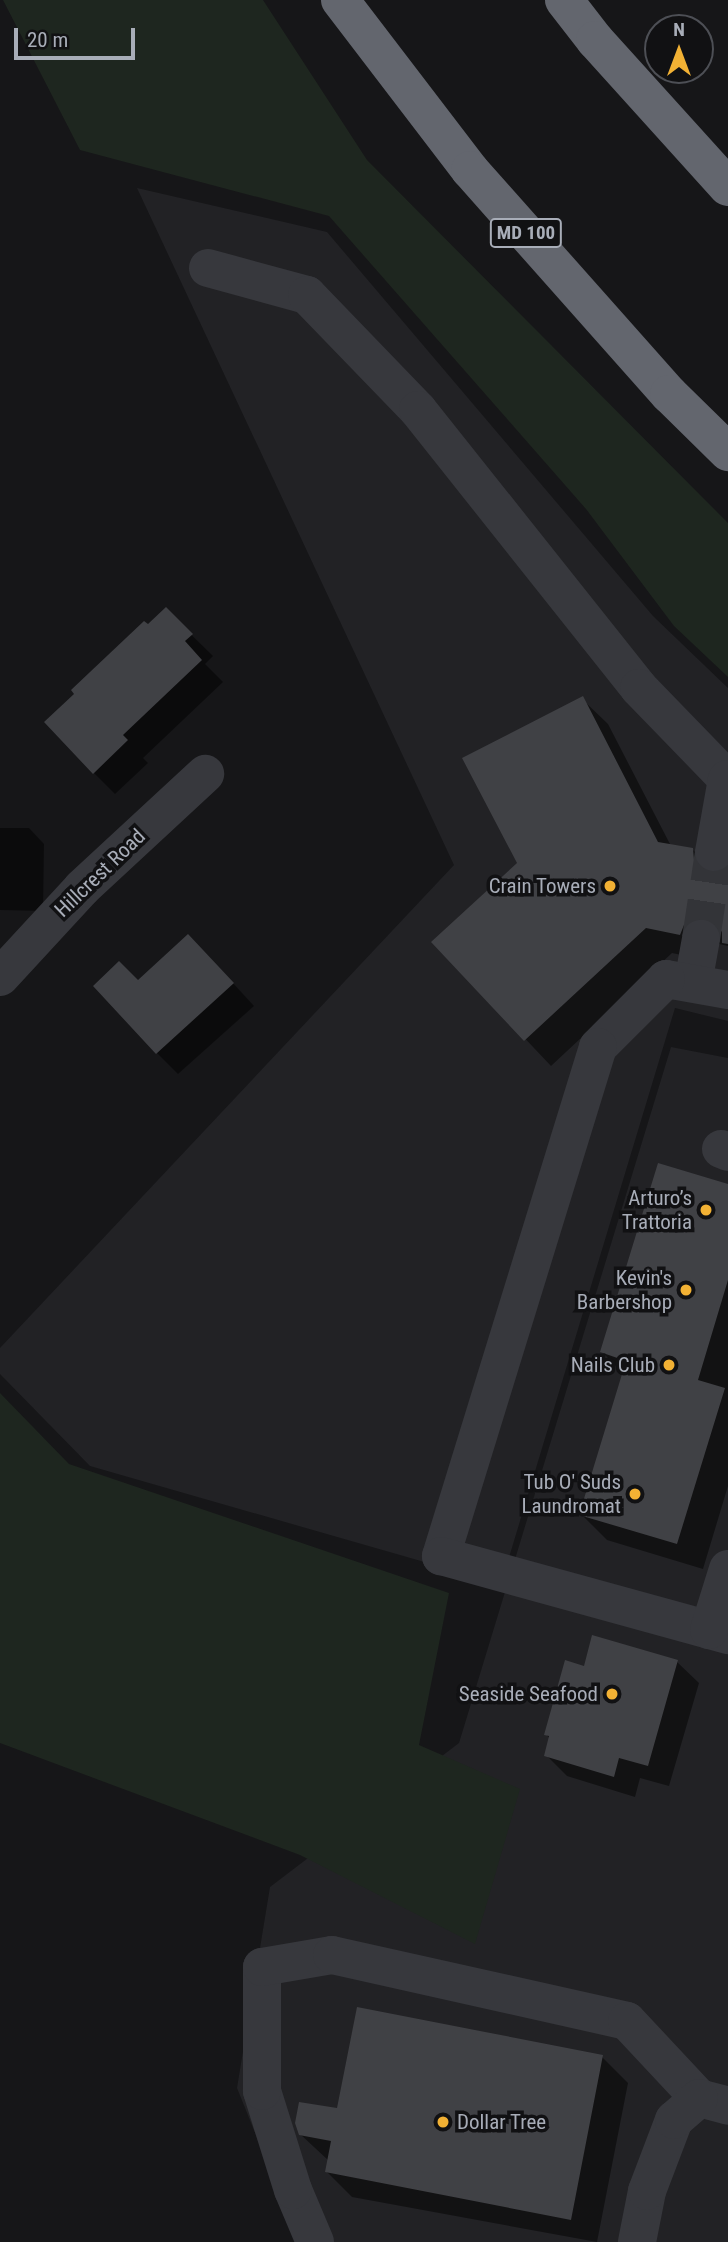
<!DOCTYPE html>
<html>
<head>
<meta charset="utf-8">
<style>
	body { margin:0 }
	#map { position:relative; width:728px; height:2242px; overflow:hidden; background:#161618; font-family:"Roboto Condensed",sans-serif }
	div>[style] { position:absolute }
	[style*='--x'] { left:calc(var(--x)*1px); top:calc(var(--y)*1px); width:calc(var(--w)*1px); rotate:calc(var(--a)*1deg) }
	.built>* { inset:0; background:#222225 }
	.green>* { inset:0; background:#1e261f }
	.shadow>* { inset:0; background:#0007 }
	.building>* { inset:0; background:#404145 }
	.minor-tunnel>* { height:38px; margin-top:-19px; transform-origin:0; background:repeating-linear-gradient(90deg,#333438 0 38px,transparent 0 57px) }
	.minor>* { height:38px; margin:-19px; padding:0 19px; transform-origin:19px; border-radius:19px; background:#37383d }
	.highway>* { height:38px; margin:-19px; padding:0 19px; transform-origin:19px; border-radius:19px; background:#63666e }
	.dots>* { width:19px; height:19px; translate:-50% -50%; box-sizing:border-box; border:4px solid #111113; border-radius:50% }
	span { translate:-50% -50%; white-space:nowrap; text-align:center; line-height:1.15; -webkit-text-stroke:7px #111113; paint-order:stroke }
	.shield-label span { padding:2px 5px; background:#111113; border:2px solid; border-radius:5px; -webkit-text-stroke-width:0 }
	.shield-label { font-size:19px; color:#a8adb8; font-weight:700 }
	.street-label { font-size:21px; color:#a8adb8 }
	.poi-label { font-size:21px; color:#a8adb8 }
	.right { translate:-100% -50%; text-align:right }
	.left { translate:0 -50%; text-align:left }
	.north { position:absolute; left:644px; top:14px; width:70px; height:70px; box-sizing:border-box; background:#111113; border:2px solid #4d4f55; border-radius:50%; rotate:0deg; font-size:19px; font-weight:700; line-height:28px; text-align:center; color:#a8adb8 }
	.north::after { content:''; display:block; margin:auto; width:24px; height:32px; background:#f2b134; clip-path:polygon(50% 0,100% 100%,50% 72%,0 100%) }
	.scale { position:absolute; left:14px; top:28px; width:121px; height:32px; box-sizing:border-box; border:4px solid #a8adb8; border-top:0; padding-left:9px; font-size:21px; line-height:24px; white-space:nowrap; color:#a8adb8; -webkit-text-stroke:5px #111113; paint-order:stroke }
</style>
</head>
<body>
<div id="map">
	<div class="built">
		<i style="clip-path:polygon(137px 188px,327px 232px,653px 616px,728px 688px,728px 1021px,675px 1008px,501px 1584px,90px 1466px,0 1374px,0 1348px,454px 865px)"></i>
		<i style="clip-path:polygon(671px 1047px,728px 1058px,728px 2242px,299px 2242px,237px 2088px,270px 1887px,459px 1743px)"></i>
	</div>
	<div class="green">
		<i style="clip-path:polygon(3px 0,263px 0,367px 160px,728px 523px,728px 677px,674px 626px,586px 509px,329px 216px,80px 150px)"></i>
		<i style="clip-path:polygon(0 1393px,69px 1464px,449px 1593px,419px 1745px,520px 1789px,475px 1944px,300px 1855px,0 1743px)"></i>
	</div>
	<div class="shadow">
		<i style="clip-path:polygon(166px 610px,213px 656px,205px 664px,223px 682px,143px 758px,148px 763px,115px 794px,94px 773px,148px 627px)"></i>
		<i style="clip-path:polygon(582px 699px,608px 724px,671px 846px,692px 849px,717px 874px,728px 870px,728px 946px,719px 944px,705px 960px,672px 953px,551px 1066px,434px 942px,519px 863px)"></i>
		<i style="clip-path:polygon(0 828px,29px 828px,44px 844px,43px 911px,0 910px)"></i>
		<i style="clip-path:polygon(209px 957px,254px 1006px,178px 1074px,157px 1053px,138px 982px)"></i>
		<i style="clip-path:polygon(728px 1186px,728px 1486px,703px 1569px,607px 1540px,581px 1514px,624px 1374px,602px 1352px)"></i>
		<i style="clip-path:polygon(677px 1662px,699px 1683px,669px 1786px,640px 1778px,635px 1797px,567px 1776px,546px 1755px,550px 1739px,546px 1734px,586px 1668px)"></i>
		<i style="clip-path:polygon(602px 2057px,628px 2083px,597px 2242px,352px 2197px,326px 2171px,329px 2161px,300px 2134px,339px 2110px)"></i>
	</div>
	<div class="building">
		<i style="clip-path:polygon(166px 607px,193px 634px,185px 641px,202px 660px,123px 735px,128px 740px,93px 774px,44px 722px,74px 694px,71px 690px,90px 672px,144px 621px,148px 624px)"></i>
		<i style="clip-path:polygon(583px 696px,658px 842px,693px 848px,694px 860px,699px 868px,710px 873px,721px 873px,728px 868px,728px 944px,722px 943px,722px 932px,716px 923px,706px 918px,693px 919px,684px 925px,680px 935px,646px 928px,524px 1041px,431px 942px,517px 863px,462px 758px)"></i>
		<i style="clip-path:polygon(188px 934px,234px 983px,156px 1054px,93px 986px,119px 961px,138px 980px)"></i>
		<i style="clip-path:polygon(658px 1163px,728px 1184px,728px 1280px,698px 1380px,725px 1388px,677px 1544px,579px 1515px,626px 1361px,600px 1352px)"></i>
		<i style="clip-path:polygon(592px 1635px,678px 1660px,648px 1766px,619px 1758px,614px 1777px,544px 1756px,549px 1736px,544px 1735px,565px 1660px,584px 1666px)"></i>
		<i style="clip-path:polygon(357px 2007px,603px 2055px,571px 2220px,325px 2172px,331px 2141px,299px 2135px,295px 2123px,299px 2102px,337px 2108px)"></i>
	</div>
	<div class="minor-tunnel">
		<i style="--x:701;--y:939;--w:88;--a:-81.5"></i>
	</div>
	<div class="minor">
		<i style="--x:208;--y:268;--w:103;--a:15.3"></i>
		<i style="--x:307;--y:295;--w:160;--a:46"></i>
		<i style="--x:418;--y:410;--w:355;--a:51.5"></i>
		<i style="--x:639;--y:688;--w:128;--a:45.9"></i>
		<i style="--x:714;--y:852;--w:74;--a:-79.9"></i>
		<i style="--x:0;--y:977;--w:121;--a:-47.3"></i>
		<i style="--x:82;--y:888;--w:168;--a:-42.8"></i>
		<i style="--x:693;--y:983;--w:45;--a:-79.7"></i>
		<i style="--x:728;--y:990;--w:63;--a:-169.9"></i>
		<i style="--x:666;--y:979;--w:96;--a:135"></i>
		<i style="--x:598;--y:1047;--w:533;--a:107.14"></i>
		<i style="--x:441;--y:1556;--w:298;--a:15.4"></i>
		<i style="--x:721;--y:1149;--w:8;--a:23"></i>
		<i style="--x:709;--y:1630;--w:64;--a:-72.7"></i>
		<i style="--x:315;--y:2242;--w:56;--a:-112.9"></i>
		<i style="--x:293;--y:2190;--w:104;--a:-107.4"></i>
		<i style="--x:262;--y:2091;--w:124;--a:-90"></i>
		<i style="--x:262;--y:1967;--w:71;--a:-9.7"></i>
		<i style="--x:332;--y:1955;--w:302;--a:12.6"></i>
		<i style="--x:627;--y:2021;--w:105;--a:46.9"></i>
		<i style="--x:699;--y:2098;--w:30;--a:15"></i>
		<i style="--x:637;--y:2242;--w:52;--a:-78.9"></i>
		<i style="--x:647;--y:2191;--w:76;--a:-69.2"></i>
		<i style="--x:674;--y:2120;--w:33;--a:-41"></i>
	</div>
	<div class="highway">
		<i style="--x:340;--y:0;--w:214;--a:52.6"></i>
		<i style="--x:470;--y:170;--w:300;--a:48.4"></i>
		<i style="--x:669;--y:394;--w:83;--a:44.5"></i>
		<i style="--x:564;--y:0;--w:51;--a:52.2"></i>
		<i style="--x:595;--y:40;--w:198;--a:47.9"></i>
	</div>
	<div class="dots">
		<i style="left:610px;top:886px;background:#f2b134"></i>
		<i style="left:706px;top:1210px;background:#f2b134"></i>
		<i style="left:686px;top:1290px;background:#f2b134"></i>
		<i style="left:669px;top:1365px;background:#f2b134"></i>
		<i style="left:635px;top:1494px;background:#f2b134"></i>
		<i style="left:612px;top:1694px;background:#f2b134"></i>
		<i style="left:443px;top:2122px;background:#f2b134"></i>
	</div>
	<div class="shield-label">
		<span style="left:526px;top:233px">MD 100</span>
	</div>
	<div class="street-label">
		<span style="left:100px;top:873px;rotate:-44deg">Hillcrest Road</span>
	</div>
	<div class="poi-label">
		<span class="right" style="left:596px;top:886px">Crain Towers</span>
		<span class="right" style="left:692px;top:1210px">Arturo’s<br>Trattoria</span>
		<span class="right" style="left:672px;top:1290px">Kevin's<br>Barbershop</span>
		<span class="right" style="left:655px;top:1365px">Nails Club</span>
		<span class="right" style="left:621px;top:1494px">Tub O' Suds<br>Laundromat</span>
		<span class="right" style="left:598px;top:1694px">Seaside Seafood</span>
		<span class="left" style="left:457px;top:2122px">Dollar Tree</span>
	</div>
	<div class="north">N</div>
	<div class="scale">20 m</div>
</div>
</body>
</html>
